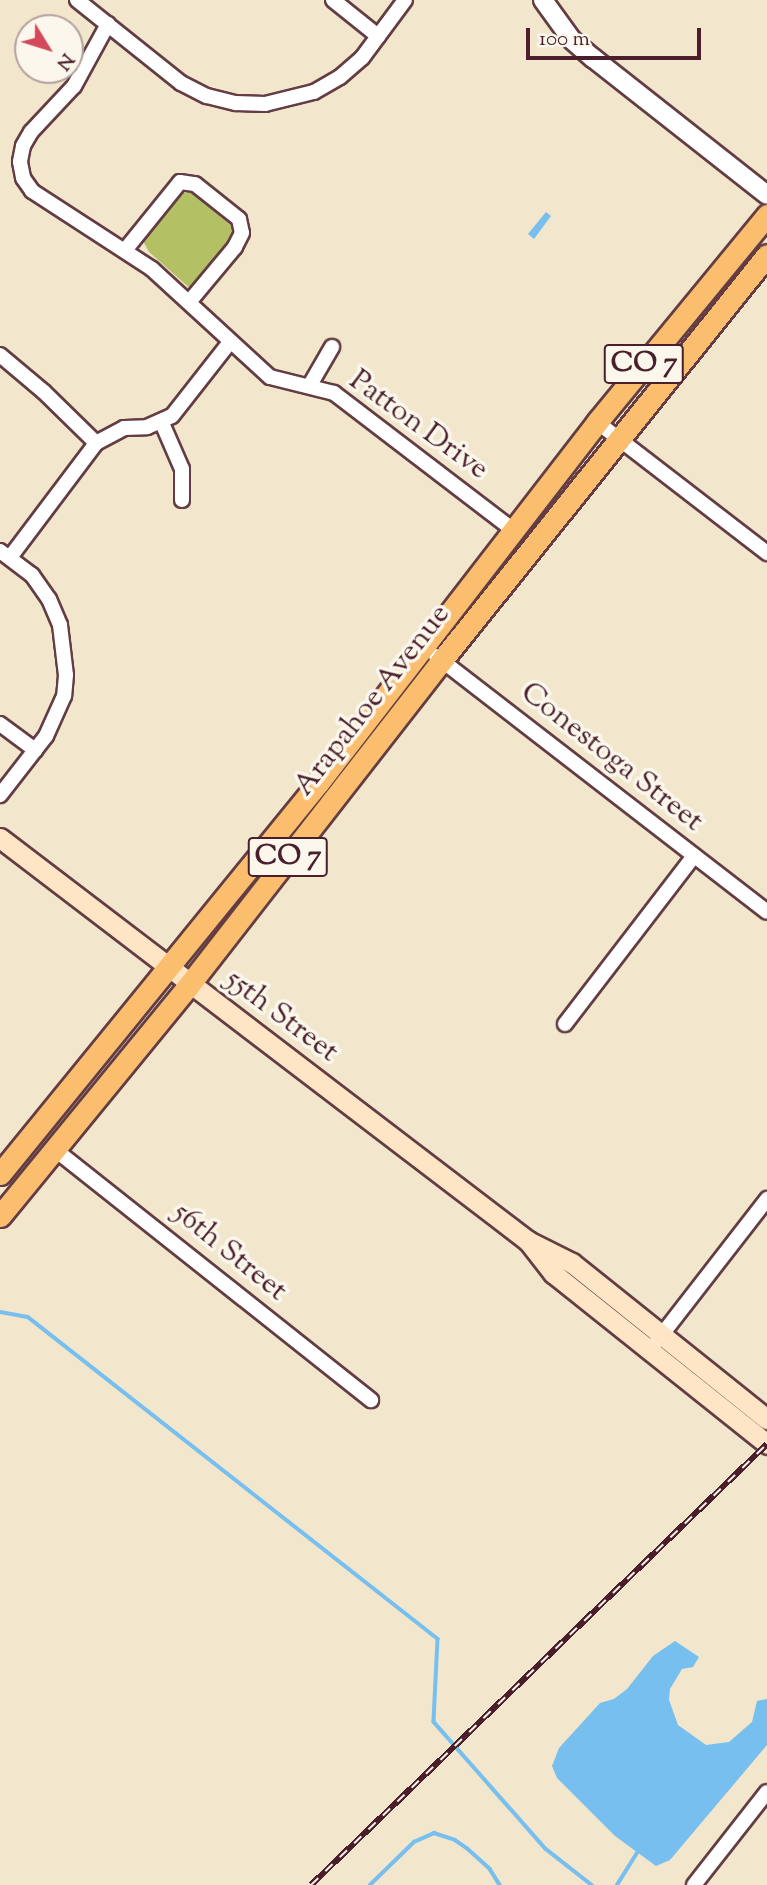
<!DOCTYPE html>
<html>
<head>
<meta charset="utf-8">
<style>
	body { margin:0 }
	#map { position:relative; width:767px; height:1885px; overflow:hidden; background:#f2e6cc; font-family:"Sorts Mill Goudy",serif }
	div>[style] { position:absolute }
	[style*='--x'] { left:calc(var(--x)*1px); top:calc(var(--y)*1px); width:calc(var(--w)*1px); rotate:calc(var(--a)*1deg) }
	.green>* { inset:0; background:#b3c164 }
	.water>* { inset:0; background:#77bfef }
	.stream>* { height:3.5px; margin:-1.75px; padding:0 1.75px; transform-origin:1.75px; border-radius:1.75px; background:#77bfef }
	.roads { filter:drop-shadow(2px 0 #633d43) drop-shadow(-2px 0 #633d43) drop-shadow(0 2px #633d43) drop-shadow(0 -2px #633d43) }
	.minor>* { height:14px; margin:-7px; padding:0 7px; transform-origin:7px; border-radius:7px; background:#fff }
	.tertiary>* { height:18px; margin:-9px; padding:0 9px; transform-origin:9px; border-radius:9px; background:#fff }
	.secondary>* { height:19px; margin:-9.5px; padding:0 9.5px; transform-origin:9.5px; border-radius:9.5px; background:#fde5c5 }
	.primary>* { height:21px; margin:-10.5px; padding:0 10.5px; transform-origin:10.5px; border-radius:10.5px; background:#fabe6e }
	.rail>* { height:6px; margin-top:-3px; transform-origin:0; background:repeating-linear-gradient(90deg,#fbf7ec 0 10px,#4a1f2b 0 20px); box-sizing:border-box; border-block:2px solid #4a1f2b }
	span { translate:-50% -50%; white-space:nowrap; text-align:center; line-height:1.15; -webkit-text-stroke:7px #fbf7ec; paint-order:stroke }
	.shield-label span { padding:2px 5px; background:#fbf7ec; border:2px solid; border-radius:5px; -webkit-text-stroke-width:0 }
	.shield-label { font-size:28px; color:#4a1f2b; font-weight:700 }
	.street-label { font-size:30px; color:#4a1f2b }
	.north { position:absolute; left:14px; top:14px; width:70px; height:70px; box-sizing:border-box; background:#fbf7ec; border:2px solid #b4a19f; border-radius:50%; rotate:128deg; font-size:19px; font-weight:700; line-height:28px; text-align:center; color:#4a1f2b }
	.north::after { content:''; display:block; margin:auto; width:24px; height:32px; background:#d1495b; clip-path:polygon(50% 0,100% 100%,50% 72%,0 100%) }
	.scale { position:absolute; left:526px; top:28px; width:175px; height:32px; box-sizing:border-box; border:4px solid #4a1f2b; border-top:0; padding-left:9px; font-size:21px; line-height:24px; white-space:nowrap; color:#4a1f2b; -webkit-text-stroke:5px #fbf7ec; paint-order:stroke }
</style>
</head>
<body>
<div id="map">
	<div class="green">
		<i style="clip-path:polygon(187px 192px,194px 193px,235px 229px,233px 240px,193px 291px,149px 252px,143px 241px,144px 234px,179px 194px)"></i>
	</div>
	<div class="water">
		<i style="clip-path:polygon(546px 212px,551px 216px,534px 239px,528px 234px)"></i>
		<i style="clip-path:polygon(675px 1641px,699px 1657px,693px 1667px,682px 1669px,670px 1689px,669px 1700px,678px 1725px,706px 1745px,729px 1742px,752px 1722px,757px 1701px,767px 1699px,767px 1745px,670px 1860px,656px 1866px,615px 1836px,557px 1778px,552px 1766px,559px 1748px,600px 1703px,614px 1699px,627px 1689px,653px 1656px)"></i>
	</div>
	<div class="stream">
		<i style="--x:0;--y:1312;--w:28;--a:10"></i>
		<i style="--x:28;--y:1317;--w:521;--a:38.14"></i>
		<i style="--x:438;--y:1639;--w:83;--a:92.8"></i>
		<i style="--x:434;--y:1722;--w:169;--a:48.6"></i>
		<i style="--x:546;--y:1849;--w:58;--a:38"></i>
		<i style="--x:370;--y:1885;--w:62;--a:-44.3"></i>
		<i style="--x:414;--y:1842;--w:22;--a:-24"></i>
		<i style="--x:434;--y:1833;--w:22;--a:18"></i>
		<i style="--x:455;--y:1840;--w:14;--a:34"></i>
		<i style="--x:467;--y:1848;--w:31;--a:42"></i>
		<i style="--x:490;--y:1869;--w:19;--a:58"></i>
		<i style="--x:617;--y:1885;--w:38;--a:-58"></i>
	</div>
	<div class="roads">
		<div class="minor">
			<i style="--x:77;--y:0;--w:133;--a:38.6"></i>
			<i style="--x:181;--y:83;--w:29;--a:27"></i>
			<i style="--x:207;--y:96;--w:30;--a:14"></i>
			<i style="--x:236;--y:103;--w:29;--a:2"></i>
			<i style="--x:265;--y:104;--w:50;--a:-13.8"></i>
			<i style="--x:314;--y:92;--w:30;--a:-30"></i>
			<i style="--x:340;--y:77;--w:29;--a:-41"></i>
			<i style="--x:362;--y:58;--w:72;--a:-53.4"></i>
			<i style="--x:333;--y:0;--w:58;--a:38.7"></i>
			<i style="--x:108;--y:24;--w:71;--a:118.7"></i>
			<i style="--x:74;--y:86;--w:63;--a:133.1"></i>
			<i style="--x:31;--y:132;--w:16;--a:120"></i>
			<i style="--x:23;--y:146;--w:16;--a:101"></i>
			<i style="--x:20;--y:162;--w:16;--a:79"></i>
			<i style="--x:23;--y:178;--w:16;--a:55"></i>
			<i style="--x:32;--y:191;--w:143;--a:33"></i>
			<i style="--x:152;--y:269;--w:160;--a:42.5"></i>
			<i style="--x:270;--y:377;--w:66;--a:14"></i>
			<i style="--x:334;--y:393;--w:225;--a:37.4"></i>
			<i style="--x:126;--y:249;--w:86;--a:-51.1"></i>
			<i style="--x:180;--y:182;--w:15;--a:8"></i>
			<i style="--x:195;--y:184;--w:56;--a:38.5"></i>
			<i style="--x:239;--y:219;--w:14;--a:78"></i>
			<i style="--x:242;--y:233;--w:16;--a:117"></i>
			<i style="--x:235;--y:247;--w:70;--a:129.8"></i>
			<i style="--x:0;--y:355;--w:57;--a:40.1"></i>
			<i style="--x:44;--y:392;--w:73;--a:44.4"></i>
			<i style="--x:310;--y:385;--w:44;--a:-59.9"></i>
			<i style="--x:597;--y:422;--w:215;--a:37.6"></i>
			<i style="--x:162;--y:423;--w:50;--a:66.5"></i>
			<i style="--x:182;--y:469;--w:31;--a:90"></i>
			<i style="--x:0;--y:551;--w:40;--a:37"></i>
			<i style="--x:32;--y:575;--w:29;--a:55"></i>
			<i style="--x:49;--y:599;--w:28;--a:67"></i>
			<i style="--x:60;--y:625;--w:50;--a:83.2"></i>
			<i style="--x:66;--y:675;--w:21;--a:95"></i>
			<i style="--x:64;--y:696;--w:44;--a:114.2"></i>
			<i style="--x:46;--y:736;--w:75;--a:127.9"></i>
			<i style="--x:11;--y:556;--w:141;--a:-53"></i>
			<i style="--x:96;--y:443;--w:32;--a:-28"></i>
			<i style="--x:124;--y:428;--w:23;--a:-2"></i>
			<i style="--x:147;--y:427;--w:27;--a:-24"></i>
			<i style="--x:172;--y:416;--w:94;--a:-51.9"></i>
			<i style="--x:436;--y:656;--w:418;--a:37.7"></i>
			<i style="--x:0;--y:724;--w:44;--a:36.6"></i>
			<i style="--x:565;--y:1024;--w:212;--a:-52.5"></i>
			<i style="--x:53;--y:1148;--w:406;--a:38.4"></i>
			<i style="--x:657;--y:1341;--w:180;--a:-52.2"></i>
			<i style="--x:694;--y:1885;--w:118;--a:-51.9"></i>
		</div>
		<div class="tertiary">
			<i style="--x:543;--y:0;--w:49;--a:54.1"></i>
			<i style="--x:572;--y:40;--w:28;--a:41"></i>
			<i style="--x:593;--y:58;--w:221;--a:38.2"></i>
		</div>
		<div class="secondary">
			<i style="--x:0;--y:838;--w:664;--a:37.35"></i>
			<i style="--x:528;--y:1241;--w:49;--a:26.6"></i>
			<i style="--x:572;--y:1263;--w:250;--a:38.7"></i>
			<i style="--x:528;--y:1241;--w:41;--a:52"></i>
			<i style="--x:553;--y:1273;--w:274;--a:38.6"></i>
		</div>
		<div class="primary">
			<i style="--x:0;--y:1174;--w:505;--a:-50.86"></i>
			<i style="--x:319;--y:782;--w:455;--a:-52.3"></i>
			<i style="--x:597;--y:422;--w:268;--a:-50.6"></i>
			<i style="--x:0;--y:1216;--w:298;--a:-50.7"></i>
			<i style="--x:189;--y:985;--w:412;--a:-52.1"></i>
			<i style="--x:442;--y:660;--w:519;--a:-51.25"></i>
		</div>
	</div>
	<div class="rail">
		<i style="--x:311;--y:1885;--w:634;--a:-44.04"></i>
	</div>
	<div class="shield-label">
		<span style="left:644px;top:364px">CO 7</span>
		<span style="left:288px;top:857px">CO 7</span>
	</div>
	<div class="street-label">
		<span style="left:418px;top:426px;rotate:36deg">Patton Drive</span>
		<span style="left:373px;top:701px;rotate:-52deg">Arapahoe Avenue</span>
		<span style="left:611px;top:758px;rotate:38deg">Conestoga Street</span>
		<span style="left:281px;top:1017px;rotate:37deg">55th Street</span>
		<span style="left:229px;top:1253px;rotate:39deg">56th Street</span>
	</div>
	<div class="north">N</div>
	<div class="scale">100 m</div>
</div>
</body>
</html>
